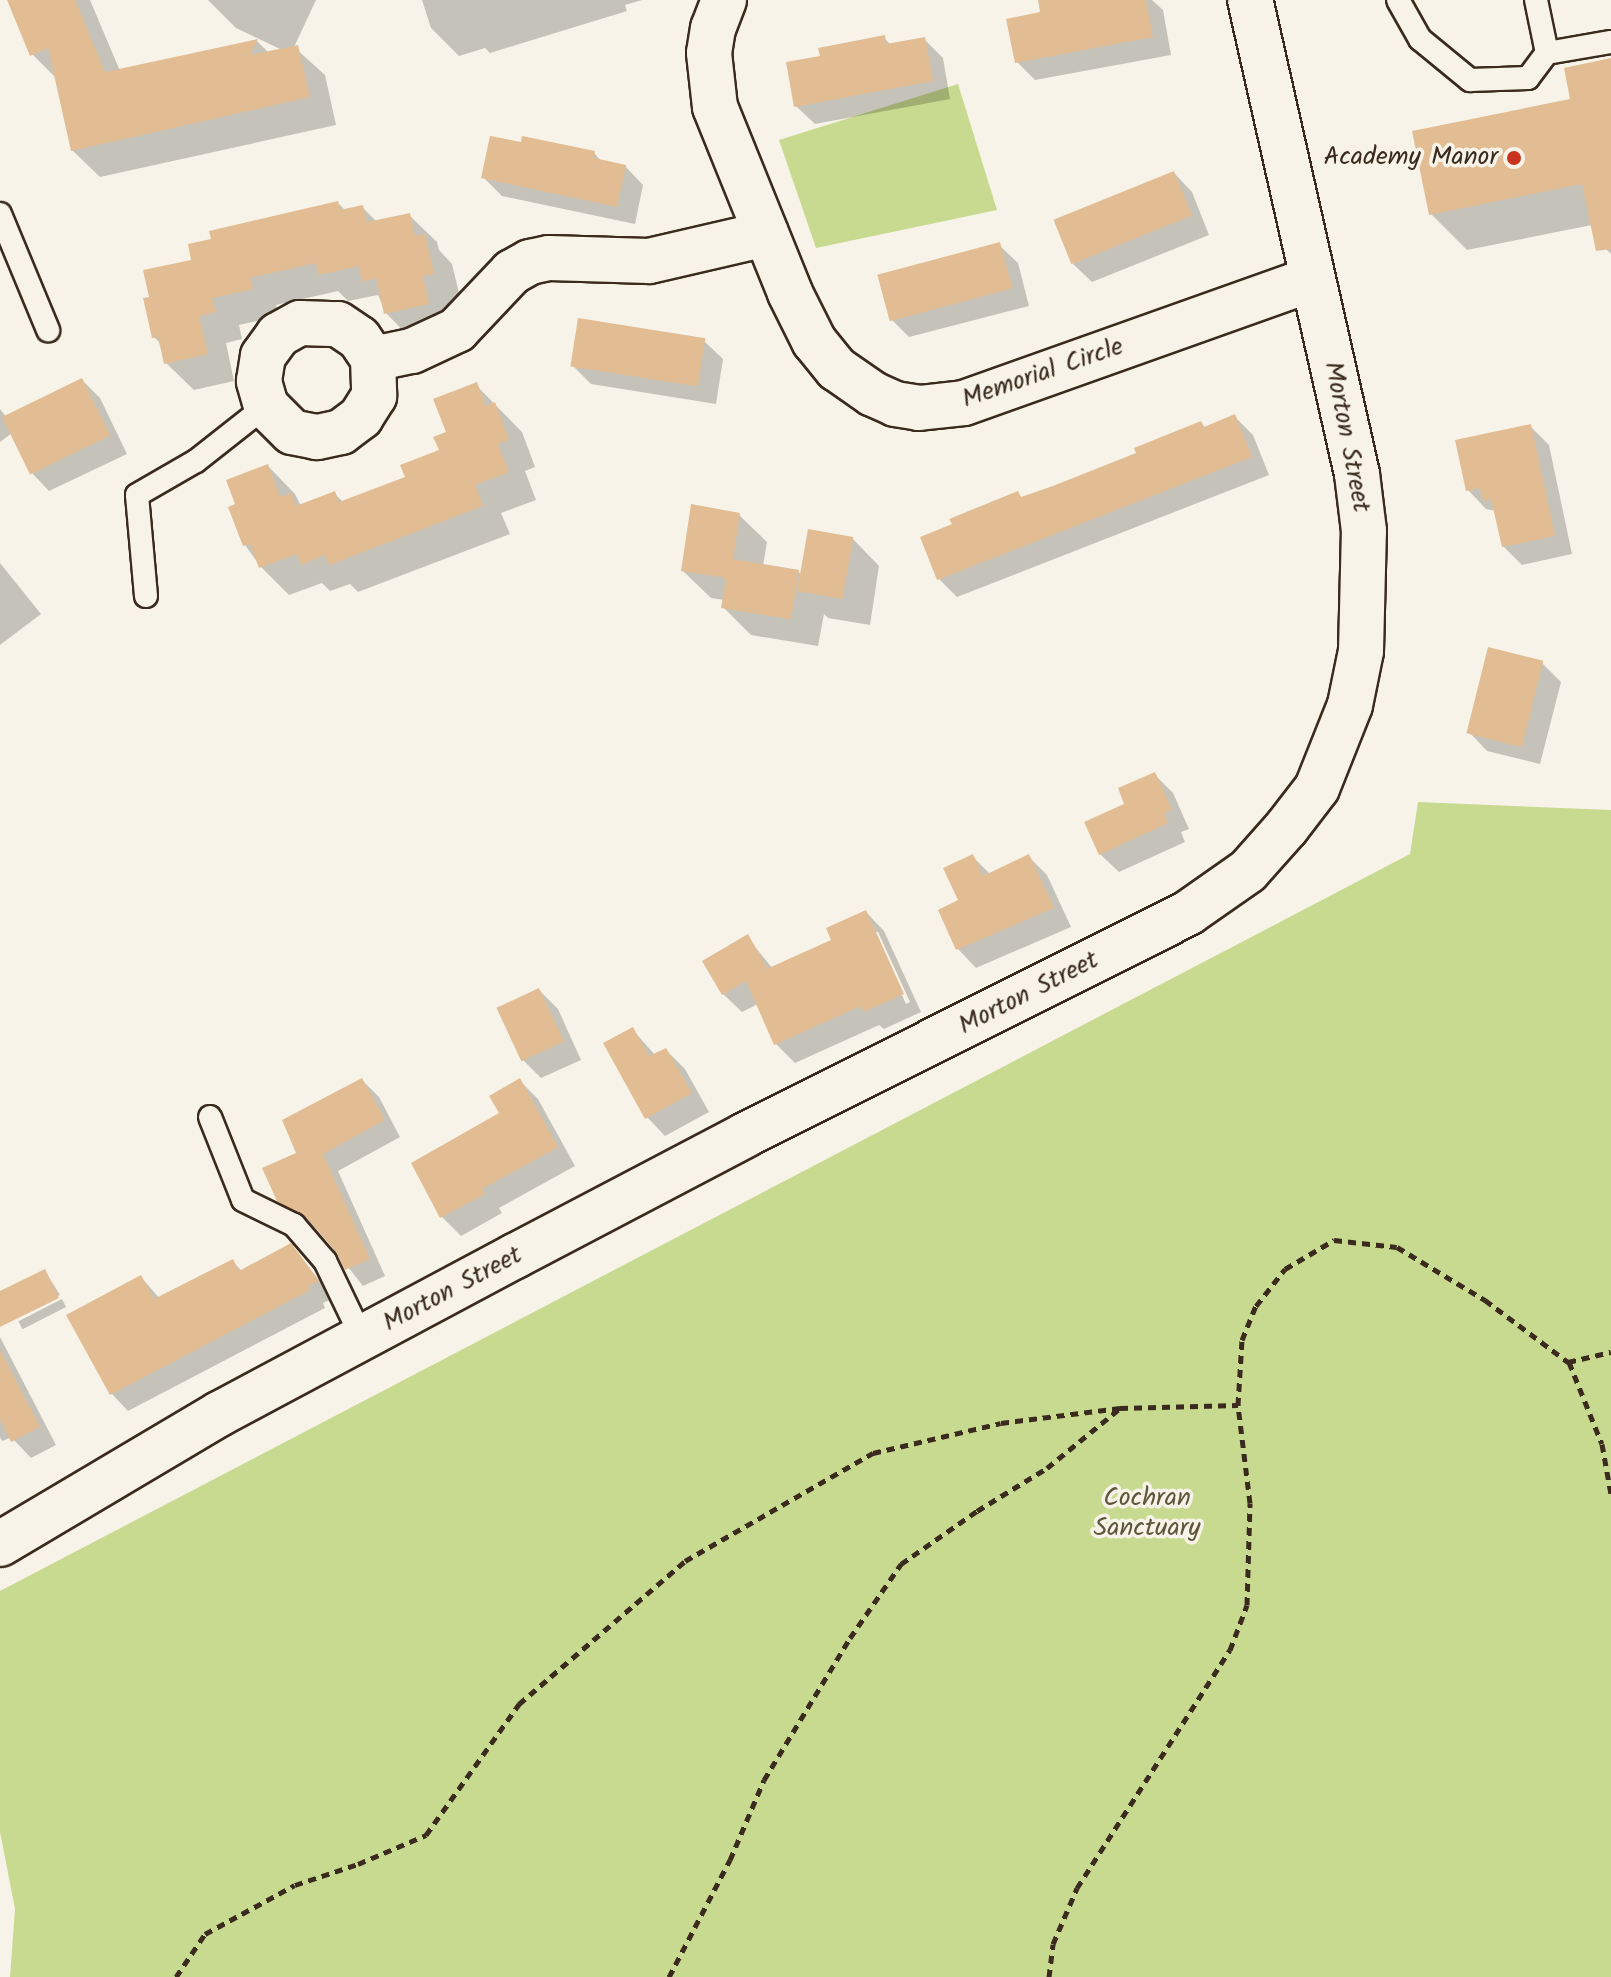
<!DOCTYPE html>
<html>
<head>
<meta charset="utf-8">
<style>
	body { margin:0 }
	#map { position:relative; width:1611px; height:1977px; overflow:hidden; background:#f7f3e8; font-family:Kalam,sans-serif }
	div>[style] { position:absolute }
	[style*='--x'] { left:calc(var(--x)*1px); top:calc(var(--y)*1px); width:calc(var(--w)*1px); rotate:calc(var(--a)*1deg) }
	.green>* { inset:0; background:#c8da8f }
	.shadow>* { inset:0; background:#0003; transform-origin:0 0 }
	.building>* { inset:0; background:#e2bd93; transform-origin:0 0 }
	.path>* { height:5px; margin-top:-2.5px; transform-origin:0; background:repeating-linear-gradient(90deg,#3b2a1e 0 8px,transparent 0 14px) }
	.roads { filter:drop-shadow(2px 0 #3b2a1e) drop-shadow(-2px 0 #3b2a1e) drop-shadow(0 2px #3b2a1e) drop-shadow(0 -2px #3b2a1e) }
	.lane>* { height:22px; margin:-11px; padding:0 11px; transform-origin:11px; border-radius:11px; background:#f7f3e8 }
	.street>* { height:44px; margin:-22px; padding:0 22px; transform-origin:22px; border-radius:22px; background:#f7f3e8 }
	.dots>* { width:22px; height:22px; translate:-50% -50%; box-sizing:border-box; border:4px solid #f7f3e8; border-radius:50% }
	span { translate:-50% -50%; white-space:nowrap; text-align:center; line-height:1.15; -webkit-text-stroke:7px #f7f3e8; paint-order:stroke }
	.poi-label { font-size:26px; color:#3b2a1e }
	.right { translate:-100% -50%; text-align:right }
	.street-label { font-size:26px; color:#3b2a1e }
	.park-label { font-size:26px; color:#5e563a }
</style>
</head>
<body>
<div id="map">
	<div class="green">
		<i style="clip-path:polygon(958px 84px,997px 210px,816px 248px,779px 140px)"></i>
		<i style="clip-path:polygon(1418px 802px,1611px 810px,1611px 1977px,10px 1977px,15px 1909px,0 1832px,0 1591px,1410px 854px)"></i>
	</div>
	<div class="shadow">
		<i style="clip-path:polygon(9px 0,90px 0,120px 71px,257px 41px,269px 53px,282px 50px,236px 28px,208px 0,316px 0,294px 47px,325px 75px,336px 125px,100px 177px,72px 150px,57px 79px,32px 54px)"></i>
		<i style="clip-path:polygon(422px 0,642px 0,625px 5px,627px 11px,490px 53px,485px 48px,459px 56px,431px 28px)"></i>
		<i style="clip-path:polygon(1067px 0,1152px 0,1163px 10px,1171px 55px,1035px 80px,1017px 62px,1043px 14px)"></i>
		<i style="clip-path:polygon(884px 38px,891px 45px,924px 39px,943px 58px,950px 99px,815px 124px,796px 106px,822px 58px)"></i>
		<i style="clip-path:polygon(1611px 60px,1611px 254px,1595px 238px,1592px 225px,1467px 250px,1431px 214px,1572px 101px)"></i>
		<i style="clip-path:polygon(594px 153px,602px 162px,625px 166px,643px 185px,635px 224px,502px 196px,483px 177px)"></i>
		<i style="clip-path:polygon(1174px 173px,1192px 192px,1209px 235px,1092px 282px,1073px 264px)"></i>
		<i style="clip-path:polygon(338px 203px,346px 211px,362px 207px,377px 222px,409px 215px,437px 242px,439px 250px,452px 264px,461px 301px,449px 304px,456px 331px,413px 341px,386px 313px,378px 295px,348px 301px,338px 291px,276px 305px,279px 316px,239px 325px,242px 339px,226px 343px,234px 381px,194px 390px,166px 363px,162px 345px,154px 337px,152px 298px,194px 261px)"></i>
		<i style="clip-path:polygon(999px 245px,1018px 263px,1029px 306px,909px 337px,891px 319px)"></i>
		<i style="clip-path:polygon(704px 341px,723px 359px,716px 404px,591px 384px,572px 365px)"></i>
		<i style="clip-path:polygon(82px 380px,100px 398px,127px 454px,49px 491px,31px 472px,12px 433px,0 442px,0 409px,6px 417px)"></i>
		<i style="clip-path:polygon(476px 385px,522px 432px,535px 467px,525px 471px,536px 500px,501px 513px,510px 534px,358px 592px,350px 584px,330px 591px,322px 583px,289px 595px,261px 567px,245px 545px,238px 505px,268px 466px,295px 494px,301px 506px,334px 493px,344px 503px,407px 478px,441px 451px)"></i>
		<i style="clip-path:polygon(1235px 417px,1253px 435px,1269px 475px,957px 597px,939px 579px,1018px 493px,1022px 498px,1139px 454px,1201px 423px,1206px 428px)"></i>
		<i style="clip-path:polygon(1530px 426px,1549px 445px,1572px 554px,1522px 565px,1503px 546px,1496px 511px,1486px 509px,1468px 490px)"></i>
		<i style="clip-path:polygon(739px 515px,767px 542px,763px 566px,798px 571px,802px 576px,852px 538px,879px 566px,870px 625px,828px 618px,824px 614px,818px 646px,751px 635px,723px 607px,724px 600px,711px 598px,683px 571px)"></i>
		<i style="clip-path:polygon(0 563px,41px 614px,0 645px)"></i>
		<i style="clip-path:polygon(1542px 663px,1561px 682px,1540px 764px,1487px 751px,1469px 732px)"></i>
		<i style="clip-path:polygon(1154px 774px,1173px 793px,1189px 829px,1181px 832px,1185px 842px,1119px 872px,1100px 854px,1127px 805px)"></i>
		<i style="clip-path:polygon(973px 857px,990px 874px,1029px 857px,1047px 875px,1071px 927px,976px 968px,958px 949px,960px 901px)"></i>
		<i style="clip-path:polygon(evenodd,866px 912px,884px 931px,921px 1012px,884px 1029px,879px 1025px,795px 1063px,776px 1044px,758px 1004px,742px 1012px,723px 994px,747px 937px,773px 969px,834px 941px,866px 912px,874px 932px,878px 932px,910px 1002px,906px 1004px,874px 932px)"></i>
		<i style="clip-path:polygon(539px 990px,558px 1009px,581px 1060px,541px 1078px,523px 1060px)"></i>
		<i style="clip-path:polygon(632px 1029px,655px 1055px,666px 1050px,685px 1069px,709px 1112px,665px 1136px,647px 1117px)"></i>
		<i style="clip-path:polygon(362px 1080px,379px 1097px,400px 1137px,338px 1171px,385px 1276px,363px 1286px,319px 1230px,296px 1217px,278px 1200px)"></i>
		<i style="clip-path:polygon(519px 1080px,538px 1099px,575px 1166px,499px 1208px,502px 1213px,461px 1236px,442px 1217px,414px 1164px,501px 1114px)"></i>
		<i style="clip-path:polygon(290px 1245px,334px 1298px,323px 1303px,325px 1308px,128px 1411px,112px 1394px,141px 1277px,160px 1299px,232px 1261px,242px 1271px)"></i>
		<i style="clip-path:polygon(45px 1271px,60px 1295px,17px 1316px)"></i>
		<i style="left:62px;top:1299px;width:9px;height:49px;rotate:63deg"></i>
		<i style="clip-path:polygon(0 1337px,56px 1445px,31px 1458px,11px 1437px,3px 1441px,0 1438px)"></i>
	</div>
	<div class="building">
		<i style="clip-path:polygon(7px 0,75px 0,105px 72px,258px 39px,250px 55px,298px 45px,310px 97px,71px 151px,48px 48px,30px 56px)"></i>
		<i style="clip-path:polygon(1038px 0,1146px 0,1153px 37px,1015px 63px,1006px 19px,1040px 12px)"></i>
		<i style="clip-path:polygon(885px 35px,886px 44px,925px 37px,933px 81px,794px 107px,786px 62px,820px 56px,818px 48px)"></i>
		<i style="clip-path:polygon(1611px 58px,1611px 249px,1596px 251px,1582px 184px,1429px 215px,1412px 131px,1570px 99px,1564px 68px)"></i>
		<i style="clip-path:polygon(490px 136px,521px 142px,522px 136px,595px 151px,594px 158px,626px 165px,617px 207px,481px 178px)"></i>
		<i style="left:1174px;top:171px;width:48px;height:130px;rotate:68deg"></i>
		<i style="clip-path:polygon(338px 201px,340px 210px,363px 205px,367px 222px,410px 213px,415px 236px,425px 234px,434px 274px,423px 276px,429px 304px,384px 314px,376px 278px,362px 282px,359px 266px,318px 275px,316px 263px,250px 278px,253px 289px,212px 298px,216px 312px,199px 316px,208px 354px,164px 364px,158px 337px,152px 338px,143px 298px,149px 297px,143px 270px,191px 260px,188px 244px,211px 239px,209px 231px)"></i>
		<i style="left:1000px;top:242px;width:48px;height:127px;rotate:75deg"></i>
		<i style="left:578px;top:318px;width:129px;height:49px;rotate:9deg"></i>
		<i style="left:82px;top:378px;width:64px;height:89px;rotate:64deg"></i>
		<i style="clip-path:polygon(477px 382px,486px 406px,495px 402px,509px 440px,498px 444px,509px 472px,475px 485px,483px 506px,329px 565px,325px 555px,301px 565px,297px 554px,259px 568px,250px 544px,243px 546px,228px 507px,235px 504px,226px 480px,268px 464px,280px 497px,291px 493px,296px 506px,335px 491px,339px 502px,405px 477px,400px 465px,439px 450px,433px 437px,446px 432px,433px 399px)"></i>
		<i style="clip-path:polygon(1235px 414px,1252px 457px,937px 580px,920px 537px,952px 524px,949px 519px,1018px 491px,1021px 497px,1053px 486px,1136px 453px,1134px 448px,1201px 421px,1204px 427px)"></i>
		<i style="clip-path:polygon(1531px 424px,1555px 536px,1502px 547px,1491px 499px,1483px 501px,1480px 488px,1466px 491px,1455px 440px)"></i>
		<i style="clip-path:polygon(691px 504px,740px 513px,733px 559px,799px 570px,791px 619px,721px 608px,726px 578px,681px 571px)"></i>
		<i style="left:808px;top:529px;width:46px;height:63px;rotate:10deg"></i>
		<i style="left:1488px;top:647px;width:57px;height:89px;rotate:14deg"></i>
		<i style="clip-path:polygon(1155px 772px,1172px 810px,1164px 813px,1168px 823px,1099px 855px,1084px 822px,1124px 804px,1118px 788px)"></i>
		<i style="clip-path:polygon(973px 854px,983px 876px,1029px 854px,1054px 908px,956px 950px,938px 910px,958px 900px,943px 868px)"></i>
		<i style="clip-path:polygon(866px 910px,904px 994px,863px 1012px,861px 1006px,774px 1045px,746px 981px,722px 995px,702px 961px,748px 934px,767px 968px,760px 972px,831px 940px,826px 928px)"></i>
		<i style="left:539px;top:988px;width:59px;height:47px;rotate:65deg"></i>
		<i style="clip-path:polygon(633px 1027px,649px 1056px,666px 1048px,692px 1093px,645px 1119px,603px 1043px)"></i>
		<i style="clip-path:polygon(362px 1078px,385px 1120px,323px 1154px,370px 1259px,345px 1270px,336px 1252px,305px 1216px,277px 1201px,262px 1168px,296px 1153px,282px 1120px)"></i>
		<i style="clip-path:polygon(520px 1078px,558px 1147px,482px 1189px,485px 1194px,440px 1218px,411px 1163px,499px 1113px,489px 1096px)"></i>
		<i style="clip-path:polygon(291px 1243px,319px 1281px,308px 1286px,310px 1290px,110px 1395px,66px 1315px,141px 1275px,154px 1299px,233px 1259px,239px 1271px)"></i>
		<i style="clip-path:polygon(45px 1269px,59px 1298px,0 1327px,0 1291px)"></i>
		<i style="clip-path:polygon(0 1350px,40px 1427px,11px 1442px,0 1419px)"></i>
	</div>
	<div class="path">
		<i style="--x:1569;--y:1362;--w:88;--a:68.1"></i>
		<i style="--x:1602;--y:1444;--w:51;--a:79.8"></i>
		<i style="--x:176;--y:1977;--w:52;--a:-56"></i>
		<i style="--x:205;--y:1934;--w:102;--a:-28.6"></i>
		<i style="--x:295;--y:1885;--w:66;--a:-18.4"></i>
		<i style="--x:358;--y:1864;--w:74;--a:-23.1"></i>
		<i style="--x:426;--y:1835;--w:161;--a:-54.6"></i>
		<i style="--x:519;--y:1704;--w:219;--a:-40.7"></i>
		<i style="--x:685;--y:1561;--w:217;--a:-29.9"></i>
		<i style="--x:873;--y:1453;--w:131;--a:-13.2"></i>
		<i style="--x:1001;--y:1423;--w:120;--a:-7.2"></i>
		<i style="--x:1120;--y:1408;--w:118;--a:-1.5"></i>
		<i style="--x:669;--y:1977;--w:132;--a:-62.5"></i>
		<i style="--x:730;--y:1860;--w:87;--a:-67"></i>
		<i style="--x:764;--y:1780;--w:166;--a:-58.8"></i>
		<i style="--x:850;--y:1638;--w:90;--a:-55.4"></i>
		<i style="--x:901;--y:1564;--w:93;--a:-34.9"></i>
		<i style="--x:977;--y:1511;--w:82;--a:-31.6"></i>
		<i style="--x:1047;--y:1468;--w:93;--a:-39.3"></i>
		<i style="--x:1049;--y:1977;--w:33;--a:-83"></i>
		<i style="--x:1053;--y:1944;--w:61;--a:-66.8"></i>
		<i style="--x:1077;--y:1888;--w:283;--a:-57.3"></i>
		<i style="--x:1230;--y:1650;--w:48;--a:-69.3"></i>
		<i style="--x:1247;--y:1605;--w:102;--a:-88.3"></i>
		<i style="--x:1250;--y:1503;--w:99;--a:-97"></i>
		<i style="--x:1238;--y:1405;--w:65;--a:-86.5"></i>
		<i style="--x:1242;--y:1340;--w:37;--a:-68"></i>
		<i style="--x:1256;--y:1306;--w:47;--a:-51.9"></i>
		<i style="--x:1285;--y:1269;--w:57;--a:-30.6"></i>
		<i style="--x:1334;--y:1240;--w:63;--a:6.3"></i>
		<i style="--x:1397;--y:1247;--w:103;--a:31.1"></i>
		<i style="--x:1485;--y:1300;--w:104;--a:36.8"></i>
		<i style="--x:1568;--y:1362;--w:44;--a:-13.1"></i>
	</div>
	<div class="roads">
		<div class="lane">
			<i style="--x:1398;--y:0;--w:45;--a:60.6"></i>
			<i style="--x:1420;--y:39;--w:65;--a:39.4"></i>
			<i style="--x:1470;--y:80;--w:58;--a:-2"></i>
			<i style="--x:1528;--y:78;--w:31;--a:-53"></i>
			<i style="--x:1547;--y:53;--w:54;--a:-101.7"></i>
			<i style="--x:1547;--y:53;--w:65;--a:-9.8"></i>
			<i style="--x:0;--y:214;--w:126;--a:67.5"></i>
			<i style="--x:146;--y:596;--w:101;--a:-95.1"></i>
			<i style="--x:137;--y:495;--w:68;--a:-30"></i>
			<i style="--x:196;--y:461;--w:89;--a:-38.2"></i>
			<i style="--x:210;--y:1117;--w:89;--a:68.3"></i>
			<i style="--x:243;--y:1200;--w:57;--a:26.1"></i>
			<i style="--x:294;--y:1225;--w:48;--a:49.3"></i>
			<i style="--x:325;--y:1261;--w:85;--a:64.3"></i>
		</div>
		<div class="street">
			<i style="--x:724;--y:0;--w:30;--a:111"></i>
			<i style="--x:713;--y:28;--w:25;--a:99"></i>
			<i style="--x:709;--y:53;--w:54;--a:83.7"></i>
			<i style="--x:715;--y:107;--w:201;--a:68"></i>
			<i style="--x:790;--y:293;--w:54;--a:63.4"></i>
			<i style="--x:814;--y:341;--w:36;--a:51"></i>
			<i style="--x:837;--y:369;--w:44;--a:34.8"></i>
			<i style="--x:873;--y:394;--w:24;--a:24"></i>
			<i style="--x:895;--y:404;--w:24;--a:9"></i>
			<i style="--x:919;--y:408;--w:45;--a:-6.3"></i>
			<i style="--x:964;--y:403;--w:370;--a:-19.6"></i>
			<i style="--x:373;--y:359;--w:37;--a:88"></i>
			<i style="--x:374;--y:396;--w:25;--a:122"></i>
			<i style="--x:361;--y:417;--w:25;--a:143"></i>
			<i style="--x:341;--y:432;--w:25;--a:168"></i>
			<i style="--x:317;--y:437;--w:25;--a:-169"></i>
			<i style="--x:292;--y:432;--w:37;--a:-135"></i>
			<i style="--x:266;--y:406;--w:26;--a:-106"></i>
			<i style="--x:259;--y:381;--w:25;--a:-81"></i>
			<i style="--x:263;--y:356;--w:26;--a:-54"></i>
			<i style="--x:278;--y:335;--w:25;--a:-29"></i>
			<i style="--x:300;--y:323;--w:38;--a:2"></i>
			<i style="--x:338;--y:324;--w:25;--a:34"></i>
			<i style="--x:359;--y:338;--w:25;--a:56"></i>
			<i style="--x:373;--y:359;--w:40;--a:-12"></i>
			<i style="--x:412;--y:351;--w:50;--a:-25"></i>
			<i style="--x:457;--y:330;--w:80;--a:-46.5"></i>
			<i style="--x:512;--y:272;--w:21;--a:-29"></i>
			<i style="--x:530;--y:262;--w:19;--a:-12"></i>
			<i style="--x:549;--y:258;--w:100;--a:1.7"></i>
			<i style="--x:649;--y:261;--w:120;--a:-13"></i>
			<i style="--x:0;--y:1544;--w:255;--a:-30.7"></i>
			<i style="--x:219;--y:1414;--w:336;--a:-28.1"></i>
			<i style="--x:515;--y:1256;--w:260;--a:-27.7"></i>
			<i style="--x:745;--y:1135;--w:496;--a:-26.6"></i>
			<i style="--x:1188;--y:913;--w:73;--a:-35"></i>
			<i style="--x:1248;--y:871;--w:59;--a:-48.4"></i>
			<i style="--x:1287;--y:827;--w:49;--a:-52.4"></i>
			<i style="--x:1317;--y:788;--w:89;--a:-68.3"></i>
			<i style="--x:1350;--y:705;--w:55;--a:-78.5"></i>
			<i style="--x:1361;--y:651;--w:120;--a:-88.6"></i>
			<i style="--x:1364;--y:531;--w:57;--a:-97"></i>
			<i style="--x:1357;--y:474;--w:486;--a:-102.7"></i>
		</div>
	</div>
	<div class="dots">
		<i style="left:1514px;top:158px;background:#c8321e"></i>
	</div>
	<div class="poi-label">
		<span class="right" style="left:1498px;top:158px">Academy Manor</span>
	</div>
	<div class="street-label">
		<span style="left:1043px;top:374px;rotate:-19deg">Memorial Circle</span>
		<span style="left:1346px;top:437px;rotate:79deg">Morton Street</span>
		<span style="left:1029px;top:994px;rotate:-27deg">Morton Street</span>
		<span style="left:453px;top:1290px;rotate:-28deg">Morton Street</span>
	</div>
	<div class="park-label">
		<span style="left:1147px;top:1514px">Cochran<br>Sanctuary</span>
	</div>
</div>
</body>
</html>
